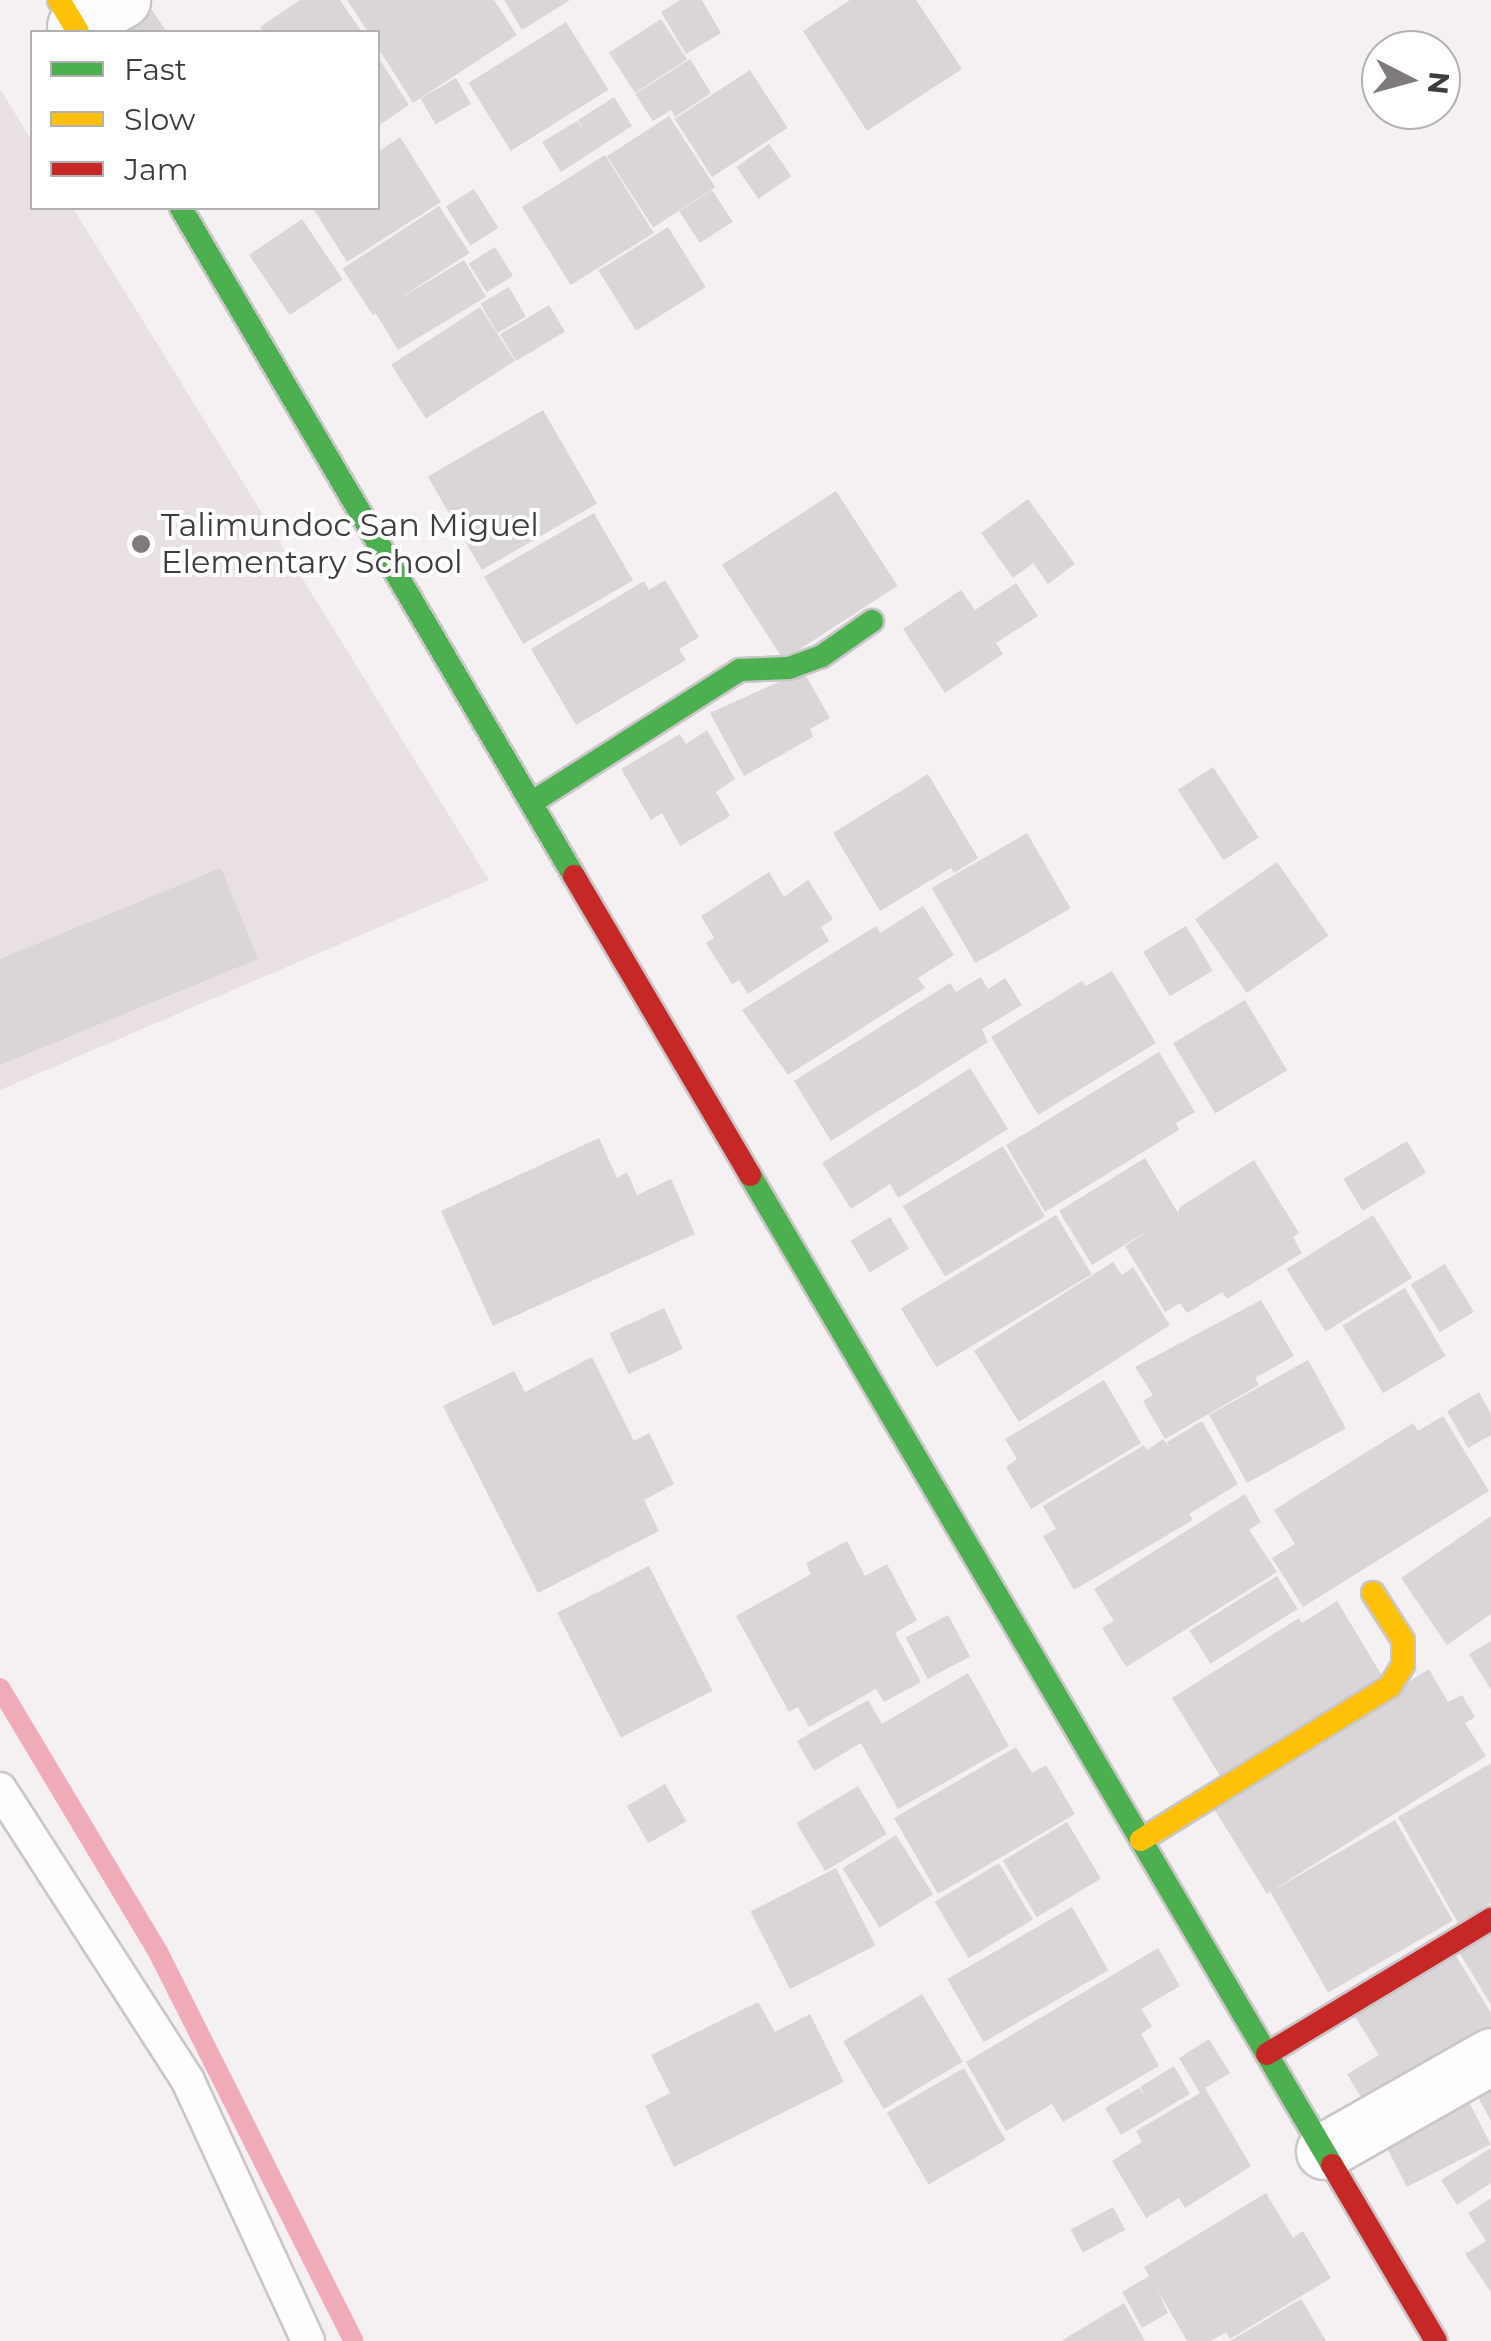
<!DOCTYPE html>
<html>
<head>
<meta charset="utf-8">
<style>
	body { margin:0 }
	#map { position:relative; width:1491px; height:2341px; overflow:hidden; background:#f5f0f1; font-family:Montserrat,sans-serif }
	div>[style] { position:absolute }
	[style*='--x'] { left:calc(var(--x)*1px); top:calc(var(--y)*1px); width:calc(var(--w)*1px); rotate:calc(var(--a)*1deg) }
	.built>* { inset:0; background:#e9e0e2 }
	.stream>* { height:20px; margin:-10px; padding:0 10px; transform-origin:10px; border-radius:10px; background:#f0abb9 }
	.building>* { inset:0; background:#dad6d7; transform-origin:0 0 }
	.roads { filter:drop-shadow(2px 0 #cac6c7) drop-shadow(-2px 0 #cac6c7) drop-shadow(0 2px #cac6c7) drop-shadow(0 -2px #cac6c7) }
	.lane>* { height:32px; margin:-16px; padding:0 16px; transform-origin:16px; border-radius:16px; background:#fefdfd }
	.street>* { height:55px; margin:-27.5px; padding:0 27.5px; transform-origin:27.5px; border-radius:27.5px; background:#fefdfd }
	.fast>* { height:22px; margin:-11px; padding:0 11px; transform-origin:11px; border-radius:11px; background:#4caf50 }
	.slow>* { height:22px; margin:-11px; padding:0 11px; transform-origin:11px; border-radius:11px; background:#ffc107 }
	.jam>* { height:22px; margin:-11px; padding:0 11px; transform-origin:11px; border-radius:11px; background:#c62828 }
	.dots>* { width:28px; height:28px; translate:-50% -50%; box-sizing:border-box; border:5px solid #fff; border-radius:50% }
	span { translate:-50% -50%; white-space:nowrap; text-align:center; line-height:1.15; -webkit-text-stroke:8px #fff; paint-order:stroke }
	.poi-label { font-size:32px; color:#3f3c3d }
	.left { translate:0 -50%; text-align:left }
	.legend { position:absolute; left:30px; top:30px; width:350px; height:180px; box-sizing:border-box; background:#fff; border:2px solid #b2b1b1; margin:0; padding:12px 18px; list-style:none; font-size:30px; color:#3f3c3d }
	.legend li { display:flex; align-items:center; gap:20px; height:50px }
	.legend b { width:50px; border:2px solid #b2b1b1 }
	.north { position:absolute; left:1361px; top:30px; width:100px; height:100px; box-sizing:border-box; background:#fff; border:2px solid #b2b1b1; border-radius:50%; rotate:96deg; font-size:28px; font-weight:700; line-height:40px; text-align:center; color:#3f3c3d }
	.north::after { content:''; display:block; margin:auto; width:35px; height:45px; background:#7f7b7c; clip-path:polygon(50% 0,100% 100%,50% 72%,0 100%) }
</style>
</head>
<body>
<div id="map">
	<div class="built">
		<i style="clip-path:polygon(0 89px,32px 141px,32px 208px,73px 208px,489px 880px,0 1090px)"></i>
	</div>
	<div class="stream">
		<i style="--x:0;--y:1688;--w:310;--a:59.1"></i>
		<i style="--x:159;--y:1954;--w:433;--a:63.3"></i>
	</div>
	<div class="building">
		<i style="clip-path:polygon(300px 0,340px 0,362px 32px,264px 32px,260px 27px)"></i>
		<i style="clip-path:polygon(347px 0,494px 0,517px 35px,413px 103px,378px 48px,378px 32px,368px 32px)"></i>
		<i style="clip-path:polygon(504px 0,570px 0,522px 30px)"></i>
		<i style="clip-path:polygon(680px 0,702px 0,721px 33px,686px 54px,661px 12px)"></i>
		<i style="clip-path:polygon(850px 0,916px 0,962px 69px,867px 131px,803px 31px)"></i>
		<i style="clip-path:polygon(148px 4px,167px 32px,105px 32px)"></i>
		<i style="left:661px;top:19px;width:48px;height:62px;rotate:57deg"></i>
		<i style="left:566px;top:22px;width:80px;height:115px;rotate:58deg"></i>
		<i style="clip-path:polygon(378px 57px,409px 105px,378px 126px)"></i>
		<i style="clip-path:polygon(690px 59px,711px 93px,675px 117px,671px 110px,653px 121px,635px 94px)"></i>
		<i style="left:750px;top:70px;width:69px;height:90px;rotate:57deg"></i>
		<i style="left:456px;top:78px;width:30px;height:41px;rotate:60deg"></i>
		<i style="clip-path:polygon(614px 97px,632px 126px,561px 172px,542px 142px,577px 121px,585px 132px,578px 120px)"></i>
		<i style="left:669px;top:116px;width:85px;height:74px;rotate:57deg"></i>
		<i style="clip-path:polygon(400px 137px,441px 202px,347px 262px,313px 208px,378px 208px,378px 152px)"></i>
		<i style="left:769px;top:144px;width:39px;height:40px;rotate:55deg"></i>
		<i style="left:605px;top:155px;width:92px;height:98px;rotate:58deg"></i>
		<i style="left:474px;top:189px;width:46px;height:33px;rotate:58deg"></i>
		<i style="left:712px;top:190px;width:38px;height:39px;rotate:57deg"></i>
		<i style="left:439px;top:206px;width:56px;height:115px;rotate:57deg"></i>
		<i style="left:302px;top:219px;width:73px;height:64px;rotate:56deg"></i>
		<i style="left:668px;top:227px;width:71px;height:82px;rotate:58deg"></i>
		<i style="left:495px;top:247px;width:34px;height:31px;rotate:58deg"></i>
		<i style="left:464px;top:260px;width:43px;height:103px;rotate:59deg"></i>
		<i style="left:509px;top:287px;width:34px;height:33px;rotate:60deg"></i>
		<i style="left:549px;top:305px;width:31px;height:57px;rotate:59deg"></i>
		<i style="left:480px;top:307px;width:64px;height:106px;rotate:57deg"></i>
		<i style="left:543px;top:410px;width:108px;height:133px;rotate:60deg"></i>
		<i style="left:836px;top:491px;width:113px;height:136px;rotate:57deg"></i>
		<i style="clip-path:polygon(1028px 499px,1075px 564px,1048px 584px,1033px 563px,1013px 578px,981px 533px)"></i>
		<i style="left:594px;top:513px;width:78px;height:127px;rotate:60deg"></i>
		<i style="clip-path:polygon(665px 580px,699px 637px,679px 649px,686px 660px,576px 725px,531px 649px,644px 581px,649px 590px)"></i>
		<i style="clip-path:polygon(1016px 583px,1038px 616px,996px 643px,1003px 654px,945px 693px,903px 629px,961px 590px,975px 610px)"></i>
		<i style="clip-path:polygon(803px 671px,830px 718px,810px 729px,813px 737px,744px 776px,710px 713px)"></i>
		<i style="clip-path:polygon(707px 730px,735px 779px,716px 792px,730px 816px,680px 846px,662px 813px,651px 820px,621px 769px,680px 734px,686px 744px)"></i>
		<i style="left:1213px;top:767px;width:84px;height:42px;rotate:57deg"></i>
		<i style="clip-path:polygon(928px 774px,978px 858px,954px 873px,951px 868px,880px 911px,833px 833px)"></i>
		<i style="left:1027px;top:833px;width:87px;height:110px;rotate:60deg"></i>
		<i style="left:1277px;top:862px;width:90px;height:100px;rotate:55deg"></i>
		<i style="clip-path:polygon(221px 868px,258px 959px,0 1065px,0 959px)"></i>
		<i style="clip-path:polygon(769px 872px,784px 897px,808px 880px,833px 919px,821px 927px,829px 941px,748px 994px,739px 980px,732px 984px,706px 943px,714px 938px,701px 916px)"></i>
		<i style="clip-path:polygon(923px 906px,954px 955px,918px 978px,925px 988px,788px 1075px,742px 1010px,876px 926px,880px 933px)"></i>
		<i style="left:1186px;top:926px;width:52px;height:50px;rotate:59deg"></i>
		<i style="clip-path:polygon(1112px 971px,1156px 1043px,1038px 1115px,991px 1037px,1082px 981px,1086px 986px)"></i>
		<i style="clip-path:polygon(981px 977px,988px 989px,1005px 978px,1022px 1005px,982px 1029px,988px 1042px,831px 1141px,794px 1081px,950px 983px,956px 992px)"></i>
		<i style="left:1245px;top:1000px;width:82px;height:84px;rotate:59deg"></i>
		<i style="clip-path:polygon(1159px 1052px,1195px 1112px,1176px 1123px,1179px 1130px,1045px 1212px,1006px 1145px)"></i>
		<i style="clip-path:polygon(970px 1068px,1008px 1129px,898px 1198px,890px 1184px,851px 1209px,822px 1163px)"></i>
		<i style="clip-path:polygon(599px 1138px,617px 1178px,627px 1172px,637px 1195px,671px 1179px,695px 1234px,493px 1326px,441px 1211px)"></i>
		<i style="left:1407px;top:1141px;width:37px;height:74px;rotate:59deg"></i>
		<i style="left:1003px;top:1146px;width:82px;height:117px;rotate:59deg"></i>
		<i style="clip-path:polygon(1145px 1158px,1178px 1213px,1180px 1207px,1254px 1160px,1299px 1233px,1293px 1237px,1302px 1253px,1227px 1299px,1222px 1292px,1187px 1313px,1180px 1303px,1165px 1312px,1125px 1246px,1155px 1226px,1092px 1265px,1059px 1211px)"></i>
		<i style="left:1056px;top:1215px;width:69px;height:181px;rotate:59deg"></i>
		<i style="left:1373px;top:1215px;width:74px;height:102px;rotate:58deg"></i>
		<i style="left:890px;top:1217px;width:37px;height:46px;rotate:59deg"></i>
		<i style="clip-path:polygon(1113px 1262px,1122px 1275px,1133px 1267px,1170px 1325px,1019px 1422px,974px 1351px)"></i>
		<i style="left:1445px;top:1264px;width:56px;height:40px;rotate:59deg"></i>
		<i style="left:1405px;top:1288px;width:79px;height:73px;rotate:59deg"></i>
		<i style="clip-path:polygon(1261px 1300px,1294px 1356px,1255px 1378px,1259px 1385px,1165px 1439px,1143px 1401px,1153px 1395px,1135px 1367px)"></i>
		<i style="left:664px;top:1308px;width:45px;height:60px;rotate:65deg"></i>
		<i style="clip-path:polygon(592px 1357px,634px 1441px,649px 1433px,674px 1484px,644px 1500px,659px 1531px,538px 1593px,443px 1406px,514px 1371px,525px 1392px)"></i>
		<i style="left:1308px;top:1360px;width:78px;height:113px;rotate:61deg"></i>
		<i style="clip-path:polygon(1104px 1380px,1141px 1443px,1031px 1509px,1006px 1467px,1017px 1459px,1005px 1439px)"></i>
		<i style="clip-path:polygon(1479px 1392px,1491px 1414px,1491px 1435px,1468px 1448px,1447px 1411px)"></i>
		<i style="clip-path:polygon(1443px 1416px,1489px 1491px,1303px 1607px,1272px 1558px,1295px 1544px,1274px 1510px,1413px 1423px,1418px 1431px)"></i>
		<i style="clip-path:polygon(1202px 1421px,1238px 1484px,1189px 1514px,1193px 1520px,1074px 1590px,1043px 1536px,1056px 1529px,1043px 1506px,1144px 1445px,1147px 1450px,1163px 1439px,1169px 1447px,1167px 1442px)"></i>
		<i style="clip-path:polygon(1245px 1494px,1261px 1522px,1249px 1530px,1277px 1572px,1126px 1667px,1102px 1628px,1114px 1621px,1094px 1589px)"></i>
		<i style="clip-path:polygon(1491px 1516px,1491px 1614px,1447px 1645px,1401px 1578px)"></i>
		<i style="clip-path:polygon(847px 1541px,865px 1576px,887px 1564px,917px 1620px,895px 1633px,921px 1682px,884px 1702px,876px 1689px,809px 1727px,798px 1707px,789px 1712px,736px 1616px,811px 1574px,806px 1563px)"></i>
		<i style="left:649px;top:1566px;width:140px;height:103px;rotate:63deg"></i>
		<i style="left:1277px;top:1576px;width:39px;height:103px;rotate:58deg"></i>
		<i style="clip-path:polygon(1337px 1601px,1384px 1679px,1225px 1784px,1172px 1698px,1299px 1618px,1302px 1623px)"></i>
		<i style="left:948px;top:1615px;width:47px;height:48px;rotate:62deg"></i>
		<i style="clip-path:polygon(1491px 1641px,1491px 1690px,1469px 1654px)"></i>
		<i style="clip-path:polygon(1429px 1669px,1448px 1702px,1462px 1695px,1475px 1717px,1465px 1723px,1486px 1756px,1267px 1894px,1211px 1804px)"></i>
		<i style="clip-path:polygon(968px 1673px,1009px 1746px,898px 1809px,861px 1743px,814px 1771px,797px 1741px,868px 1700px,882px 1724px)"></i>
		<i style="clip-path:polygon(1016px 1747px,1032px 1773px,1046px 1765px,1075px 1814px,938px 1894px,894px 1818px)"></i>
		<i style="clip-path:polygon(1491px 1763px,1491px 1903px,1458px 1923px,1398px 1817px)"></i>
		<i style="left:665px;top:1784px;width:43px;height:44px;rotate:60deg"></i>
		<i style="left:858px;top:1786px;width:56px;height:72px;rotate:59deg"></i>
		<i style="left:1395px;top:1820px;width:116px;height:144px;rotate:60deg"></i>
		<i style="left:1067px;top:1822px;width:66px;height:75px;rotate:59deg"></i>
		<i style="left:896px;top:1835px;width:70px;height:63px;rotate:58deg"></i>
		<i style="left:999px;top:1863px;width:66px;height:75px;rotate:59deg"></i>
		<i style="left:836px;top:1868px;width:87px;height:96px;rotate:63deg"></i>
		<i style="left:1072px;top:1907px;width:73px;height:144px;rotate:60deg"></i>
		<i style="clip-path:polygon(1491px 1933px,1491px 2005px,1459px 1952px)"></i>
		<i style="clip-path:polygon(1158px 1948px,1180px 1986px,1141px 2009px,1152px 2026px,1141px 2034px,1159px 2066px,1063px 2122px,1052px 2104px,1006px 2131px,966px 2062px)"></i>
		<i style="clip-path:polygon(1453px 1951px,1491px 2013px,1491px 2045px,1373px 2117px,1347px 2074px,1379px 2055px,1352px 2012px)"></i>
		<i style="left:922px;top:1994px;width:79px;height:92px;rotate:59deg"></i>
		<i style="clip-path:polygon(758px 2002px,775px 2032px,810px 2014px,844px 2082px,674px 2167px,645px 2106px,670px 2093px,651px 2055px)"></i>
		<i style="clip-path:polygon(1209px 2039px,1230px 2073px,1205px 2088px,1251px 2166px,1185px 2208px,1179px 2198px,1146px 2218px,1112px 2161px,1142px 2142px,1136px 2131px,1200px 2093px,1179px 2058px)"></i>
		<i style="clip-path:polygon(1174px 2066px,1190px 2094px,1121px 2135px,1105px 2108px,1139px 2088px,1147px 2098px,1140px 2087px)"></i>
		<i style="left:964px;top:2068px;width:83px;height:89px;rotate:60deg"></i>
		<i style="clip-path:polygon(1491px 2068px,1491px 2121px,1469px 2081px)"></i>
		<i style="left:1463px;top:2090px;width:61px;height:94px;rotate:63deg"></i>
		<i style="clip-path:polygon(1491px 2148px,1491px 2183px,1457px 2205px,1441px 2180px)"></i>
		<i style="clip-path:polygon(1266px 2193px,1293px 2238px,1303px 2231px,1331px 2278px,1230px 2339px,1226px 2332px,1211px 2341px,1187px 2341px,1157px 2289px,1168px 2313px,1142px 2328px,1122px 2292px,1149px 2276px,1144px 2267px)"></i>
		<i style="clip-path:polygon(1491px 2198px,1491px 2292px,1465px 2254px,1486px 2241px,1468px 2213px)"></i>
		<i style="left:1113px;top:2207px;width:26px;height:48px;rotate:62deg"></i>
		<i style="clip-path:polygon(1301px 2299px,1326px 2341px,1230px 2341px)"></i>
		<i style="clip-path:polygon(1124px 2303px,1145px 2341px,1061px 2341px)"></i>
	</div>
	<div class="roads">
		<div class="lane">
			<i style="--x:0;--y:1789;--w:347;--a:57.2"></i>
			<i style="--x:188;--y:2081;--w:286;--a:65.2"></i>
		</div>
		<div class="street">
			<i style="--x:75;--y:26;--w:54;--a:-29"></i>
			<i style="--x:1324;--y:2151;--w:192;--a:-29.6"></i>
		</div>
		<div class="fast">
			<i style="--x:181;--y:208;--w:775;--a:59.53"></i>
			<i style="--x:531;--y:803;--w:248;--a:-32.5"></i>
			<i style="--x:740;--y:670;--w:49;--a:-2.3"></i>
			<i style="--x:789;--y:668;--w:35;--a:-20"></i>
			<i style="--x:822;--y:656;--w:61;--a:-35"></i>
			<i style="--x:750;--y:1175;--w:1148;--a:59.55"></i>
		</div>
		<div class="slow">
			<i style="--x:59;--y:0;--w:37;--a:59"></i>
			<i style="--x:1141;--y:1840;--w:293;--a:-31.7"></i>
			<i style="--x:1390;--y:1686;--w:25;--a:-58"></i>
			<i style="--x:1403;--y:1665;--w:25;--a:-90"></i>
			<i style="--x:1403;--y:1640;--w:56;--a:-122.6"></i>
		</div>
		<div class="jam">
			<i style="--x:574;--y:876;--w:347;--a:59.5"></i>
			<i style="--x:1267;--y:2054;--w:262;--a:-31.1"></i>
			<i style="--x:1332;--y:2165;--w:204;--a:59.4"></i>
		</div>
	</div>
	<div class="dots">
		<i style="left:141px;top:544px;background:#7f7b7c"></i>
	</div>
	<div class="poi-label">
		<span class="left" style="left:161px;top:544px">Talimundoc San Miguel<br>Elementary School</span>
	</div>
	<ul class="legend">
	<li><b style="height:12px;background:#4caf50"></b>Fast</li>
	<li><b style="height:12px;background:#ffc107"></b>Slow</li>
	<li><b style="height:12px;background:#c62828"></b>Jam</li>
	</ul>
	<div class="north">N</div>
</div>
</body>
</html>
